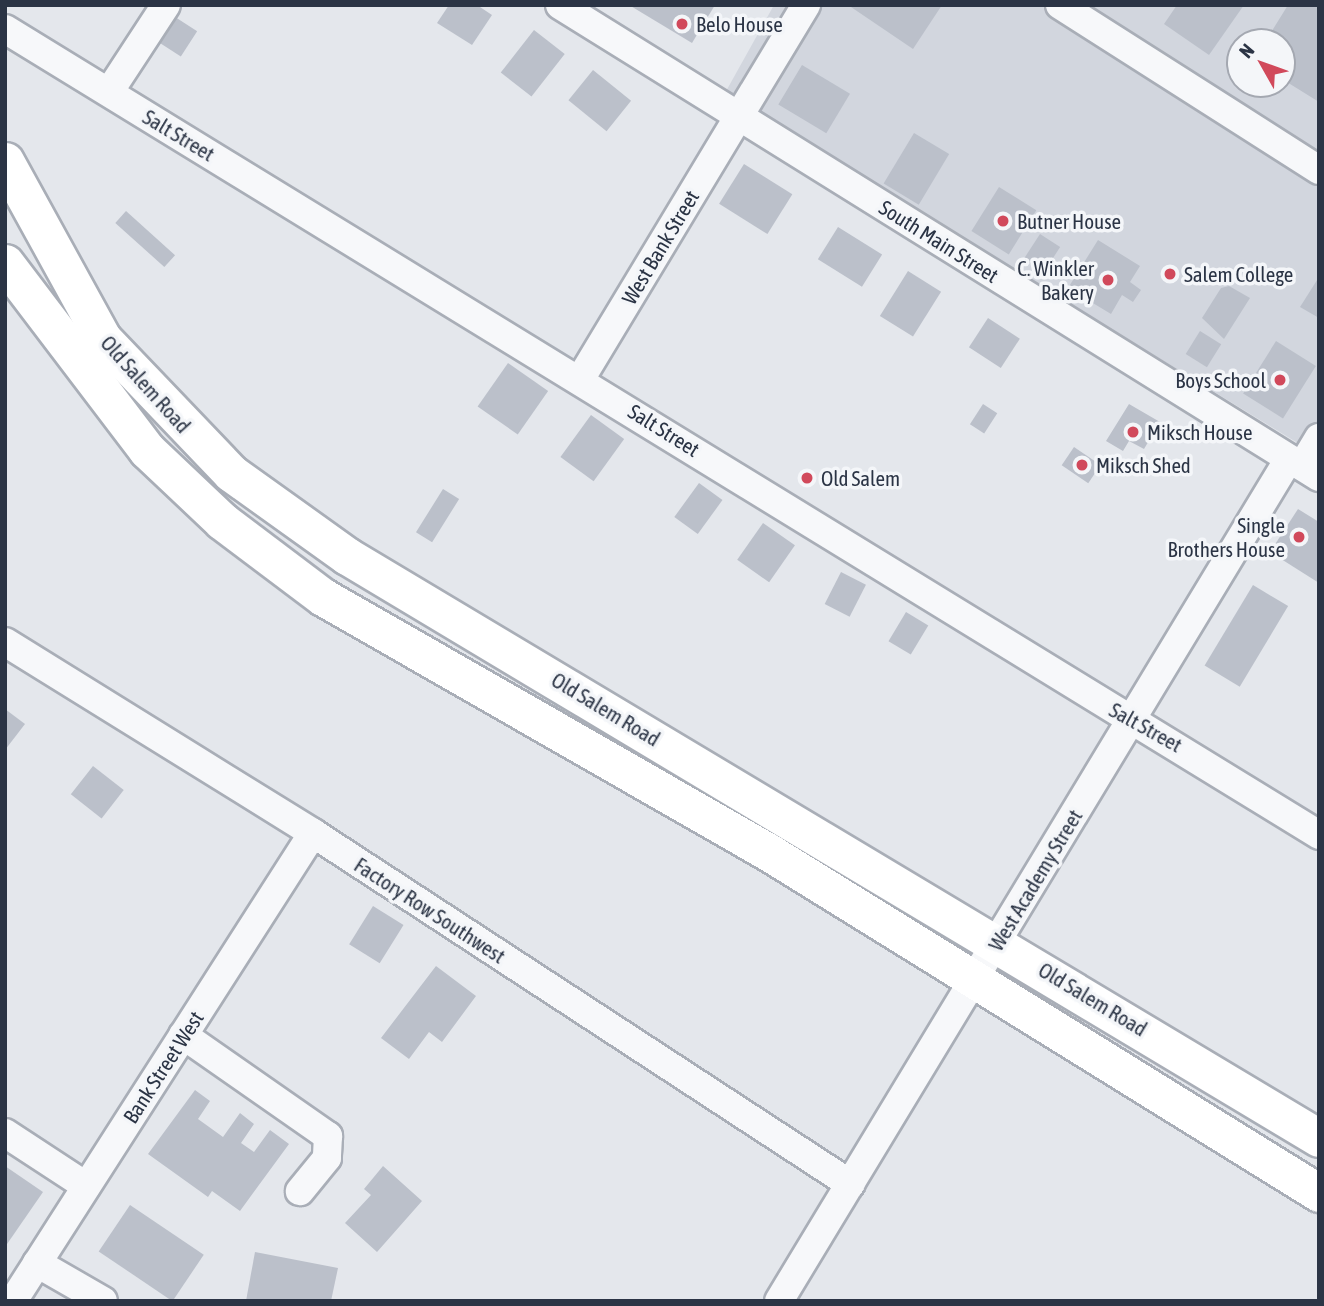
<!DOCTYPE html>
<html>
<head>
<meta charset="utf-8">
<style>
	body { margin:0 }
	#map { position:relative; width:1324px; height:1306px; overflow:hidden; background:#e4e7ec; font-family:"Asap Condensed",sans-serif }
	div>[style] { position:absolute }
	[style*='--x'] { left:calc(var(--x)*1px); top:calc(var(--y)*1px); width:calc(var(--w)*1px); rotate:calc(var(--a)*1deg) }
	.built>* { inset:0; background:#d2d6de }
	.building>* { inset:0; background:#bbc0ca; transform-origin:0 0 }
	.roads { filter:drop-shadow(2px 0 #a9aeb7) drop-shadow(-2px 0 #a9aeb7) drop-shadow(0 2px #a9aeb7) drop-shadow(0 -2px #a9aeb7) }
	.minor>* { height:28px; margin:-14px; padding:0 14px; transform-origin:14px; border-radius:14px; background:#f7f8fa }
	.major>* { height:37px; margin:-18.5px; padding:0 18.5px; transform-origin:18.5px; border-radius:18.5px; background:#fff }
	.dots>* { width:19px; height:19px; translate:-50% -50%; box-sizing:border-box; border:4px solid #f4f6f9; border-radius:50% }
	span { translate:-50% -50%; white-space:nowrap; text-align:center; line-height:1.15; -webkit-text-stroke:7px #f4f6f9; paint-order:stroke }
	.poi-label { font-size:21px; color:#2b3445 }
	.left { translate:0 -50%; text-align:left }
	.right { translate:-100% -50%; text-align:right }
	.street-label { font-size:21px; color:#2b3445 }
	.frame { position:absolute; inset:0; border:7px solid #2b3445; pointer-events:none }
	.north { position:absolute; left:1226px; top:28px; width:70px; height:70px; box-sizing:border-box; background:#f4f6f9; border:2px solid #a4a8b1; border-radius:50%; rotate:310deg; font-size:19px; font-weight:700; line-height:28px; text-align:center; color:#2b3445 }
	.north::after { content:''; display:block; margin:auto; width:24px; height:32px; background:#d1495b; clip-path:polygon(50% 0,100% 100%,50% 72%,0 100%) }
</style>
</head>
<body>
<div id="map">
	<div class="built">
		<i style="clip-path:polygon(evenodd,774px 5px,1319px 5px,1319px 456px,725px 93px,774px 5px,1240px 42px,1282px 42px,1282px 84px,1240px 84px,1240px 42px)"></i>
	</div>
	<div class="building">
		<i style="clip-path:polygon(449px 5px,477px 5px,492px 15px,472px 45px,437px 23px)"></i>
		<i style="clip-path:polygon(629px 5px,715px 5px,692px 43px)"></i>
		<i style="clip-path:polygon(848px 5px,942px 5px,913px 49px)"></i>
		<i style="clip-path:polygon(1177px 5px,1244px 5px,1209px 55px,1164px 24px)"></i>
		<i style="clip-path:polygon(1288px 5px,1319px 5px,1319px 102px,1282px 79px,1282px 42px,1265px 42px)"></i>
		<i style="left:172px;top:15px;width:30px;height:30px;rotate:33deg"></i>
		<i style="left:534px;top:30px;width:39px;height:54px;rotate:38deg"></i>
		<i style="left:802px;top:65px;width:56px;height:46px;rotate:31deg"></i>
		<i style="left:593px;top:70px;width:49px;height:39px;rotate:39deg"></i>
		<i style="left:914px;top:133px;width:41px;height:59px;rotate:31deg"></i>
		<i style="left:744px;top:164px;width:57px;height:47px;rotate:32deg"></i>
		<i style="left:999px;top:187px;width:44px;height:52px;rotate:32deg"></i>
		<i style="left:126px;top:211px;width:66px;height:16px;rotate:42deg"></i>
		<i style="left:838px;top:227px;width:52px;height:38px;rotate:32deg"></i>
		<i style="left:1040px;top:234px;width:24px;height:30px;rotate:33deg"></i>
		<i style="clip-path:polygon(1098px 240px,1140px 266px,1130px 282px,1141px 290px,1133px 302px,1122px 295px,1111px 314px,1068px 288px)"></i>
		<i style="left:908px;top:271px;width:39px;height:53px;rotate:32deg"></i>
		<i style="clip-path:polygon(1319px 277px,1319px 318px,1300px 307px)"></i>
		<i style="clip-path:polygon(1229px 286px,1250px 298px,1224px 339px,1202px 318px,1221px 288px)"></i>
		<i style="left:988px;top:318px;width:38px;height:35px;rotate:33deg"></i>
		<i style="left:1200px;top:331px;width:25px;height:27px;rotate:32deg"></i>
		<i style="left:1276px;top:341px;width:47px;height:62px;rotate:32deg"></i>
		<i style="left:508px;top:363px;width:49px;height:53px;rotate:35deg"></i>
		<i style="left:983px;top:404px;width:17px;height:24px;rotate:33deg"></i>
		<i style="clip-path:polygon(1129px 404px,1160px 422px,1144px 449px,1129px 441px,1123px 451px,1106px 441px)"></i>
		<i style="left:591px;top:415px;width:41px;height:52px;rotate:36deg"></i>
		<i style="left:1074px;top:447px;width:32px;height:22px;rotate:34deg"></i>
		<i style="left:699px;top:483px;width:29px;height:42px;rotate:36deg"></i>
		<i style="left:443px;top:489px;width:19px;height:51px;rotate:32deg"></i>
		<i style="clip-path:polygon(1298px 509px,1319px 522px,1319px 583px,1270px 552px)"></i>
		<i style="left:763px;top:523px;width:39px;height:45px;rotate:35deg"></i>
		<i style="left:841px;top:572px;width:28px;height:36px;rotate:27deg"></i>
		<i style="left:1253px;top:585px;width:41px;height:94px;rotate:31deg"></i>
		<i style="left:906px;top:612px;width:26px;height:34px;rotate:31deg"></i>
		<i style="clip-path:polygon(5px 709px,25px 724px,5px 750px)"></i>
		<i style="left:93px;top:766px;width:39px;height:36px;rotate:38deg"></i>
		<i style="left:373px;top:906px;width:36px;height:45px;rotate:32deg"></i>
		<i style="clip-path:polygon(436px 966px,476px 996px,442px 1042px,429px 1032px,409px 1059px,381px 1038px)"></i>
		<i style="clip-path:polygon(195px 1090px,210px 1101px,198px 1119px,223px 1137px,240px 1113px,254px 1124px,241px 1143px,254px 1152px,270px 1130px,289px 1144px,240px 1211px,212px 1191px,208px 1197px,148px 1154px)"></i>
		<i style="clip-path:polygon(5px 1166px,43px 1192px,5px 1247px)"></i>
		<i style="clip-path:polygon(383px 1166px,422px 1201px,377px 1252px,345px 1223px,371px 1195px,364px 1189px)"></i>
		<i style="left:130px;top:1205px;width:89px;height:56px;rotate:34deg"></i>
		<i style="clip-path:polygon(255px 1252px,338px 1268px,331px 1301px,246px 1301px)"></i>
	</div>
	<div class="roads">
		<div class="minor">
			<i style="--x:560;--y:5;--w:894;--a:31.88"></i>
			<i style="--x:1060;--y:5;--w:307;--a:32.5"></i>
			<i style="--x:5;--y:29;--w:1542;--a:31.52"></i>
			<i style="--x:109;--y:92;--w:104;--a:-56.8"></i>
			<i style="--x:581;--y:378;--w:436;--a:-58.9"></i>
			<i style="--x:1302;--y:466;--w:33;--a:-59"></i>
			<i style="--x:5;--y:642;--w:362;--a:31.8"></i>
			<i style="--x:313;--y:833;--w:642;--a:33.17"></i>
			<i style="--x:183;--y:1035;--w:177;--a:34.9"></i>
			<i style="--x:328;--y:1136;--w:22;--a:93"></i>
			<i style="--x:327;--y:1158;--w:43;--a:129.3"></i>
			<i style="--x:5;--y:1133;--w:97;--a:33.2"></i>
			<i style="--x:37;--y:1263;--w:76;--a:29.9"></i>
			<i style="--x:13;--y:1301;--w:556;--a:-57.34"></i>
			<i style="--x:779;--y:1301;--w:984;--a:-58.8"></i>
		</div>
		<div class="major">
			<i style="--x:5;--y:161;--w:203;--a:61.2"></i>
			<i style="--x:103;--y:339;--w:185;--a:46.3"></i>
			<i style="--x:231;--y:473;--w:143;--a:35.6"></i>
			<i style="--x:347;--y:556;--w:1133;--a:30.91"></i>
			<i style="--x:5;--y:263;--w:235;--a:52.8"></i>
			<i style="--x:147;--y:450;--w:103;--a:43.4"></i>
			<i style="--x:222;--y:521;--w:126;--a:37"></i>
			<i style="--x:323;--y:597;--w:515;--a:29.8"></i>
			<i style="--x:770;--y:853;--w:646;--a:31.77"></i>
		</div>
	</div>
	<div class="dots">
		<i style="left:682px;top:24px;background:#d1495b"></i>
		<i style="left:1003px;top:221px;background:#d1495b"></i>
		<i style="left:1170px;top:274px;background:#d1495b"></i>
		<i style="left:1108px;top:280px;background:#d1495b"></i>
		<i style="left:1280px;top:380px;background:#d1495b"></i>
		<i style="left:1133px;top:432px;background:#d1495b"></i>
		<i style="left:1082px;top:465px;background:#d1495b"></i>
		<i style="left:807px;top:478px;background:#d1495b"></i>
		<i style="left:1299px;top:537px;background:#d1495b"></i>
	</div>
	<div class="poi-label">
		<span class="left" style="left:696px;top:24px">Belo House</span>
		<span class="left" style="left:1017px;top:221px">Butner House</span>
		<span class="right" style="left:1094px;top:280px">C. Winkler<br>Bakery</span>
		<span class="left" style="left:1184px;top:274px">Salem College</span>
		<span class="right" style="left:1266px;top:380px">Boys School</span>
		<span class="left" style="left:1147px;top:432px">Miksch House</span>
		<span class="left" style="left:1096px;top:465px">Miksch Shed</span>
		<span class="left" style="left:821px;top:478px">Old Salem</span>
		<span class="right" style="left:1285px;top:537px">Single<br>Brothers House</span>
	</div>
	<div class="street-label">
		<span style="left:179px;top:135px;rotate:31deg">Salt Street</span>
		<span style="left:939px;top:241px;rotate:32deg">South Main Street</span>
		<span style="left:660px;top:247px;rotate:-59deg">West Bank Street</span>
		<span style="left:146px;top:384px;rotate:48deg">Old Salem Road</span>
		<span style="left:664px;top:430px;rotate:32deg">Salt Street</span>
		<span style="left:606px;top:709px;rotate:31deg">Old Salem Road</span>
		<span style="left:1146px;top:727px;rotate:29deg">Salt Street</span>
		<span style="left:1035px;top:880px;rotate:-59deg">West Academy Street</span>
		<span style="left:430px;top:910px;rotate:33deg">Factory Row Southwest</span>
		<span style="left:1093px;top:999px;rotate:31deg">Old Salem Road</span>
		<span style="left:163px;top:1067px;rotate:-57deg">Bank Street West</span>
	</div>
	<div class="frame"></div>
	<div class="north">N</div>
</div>
</body>
</html>
